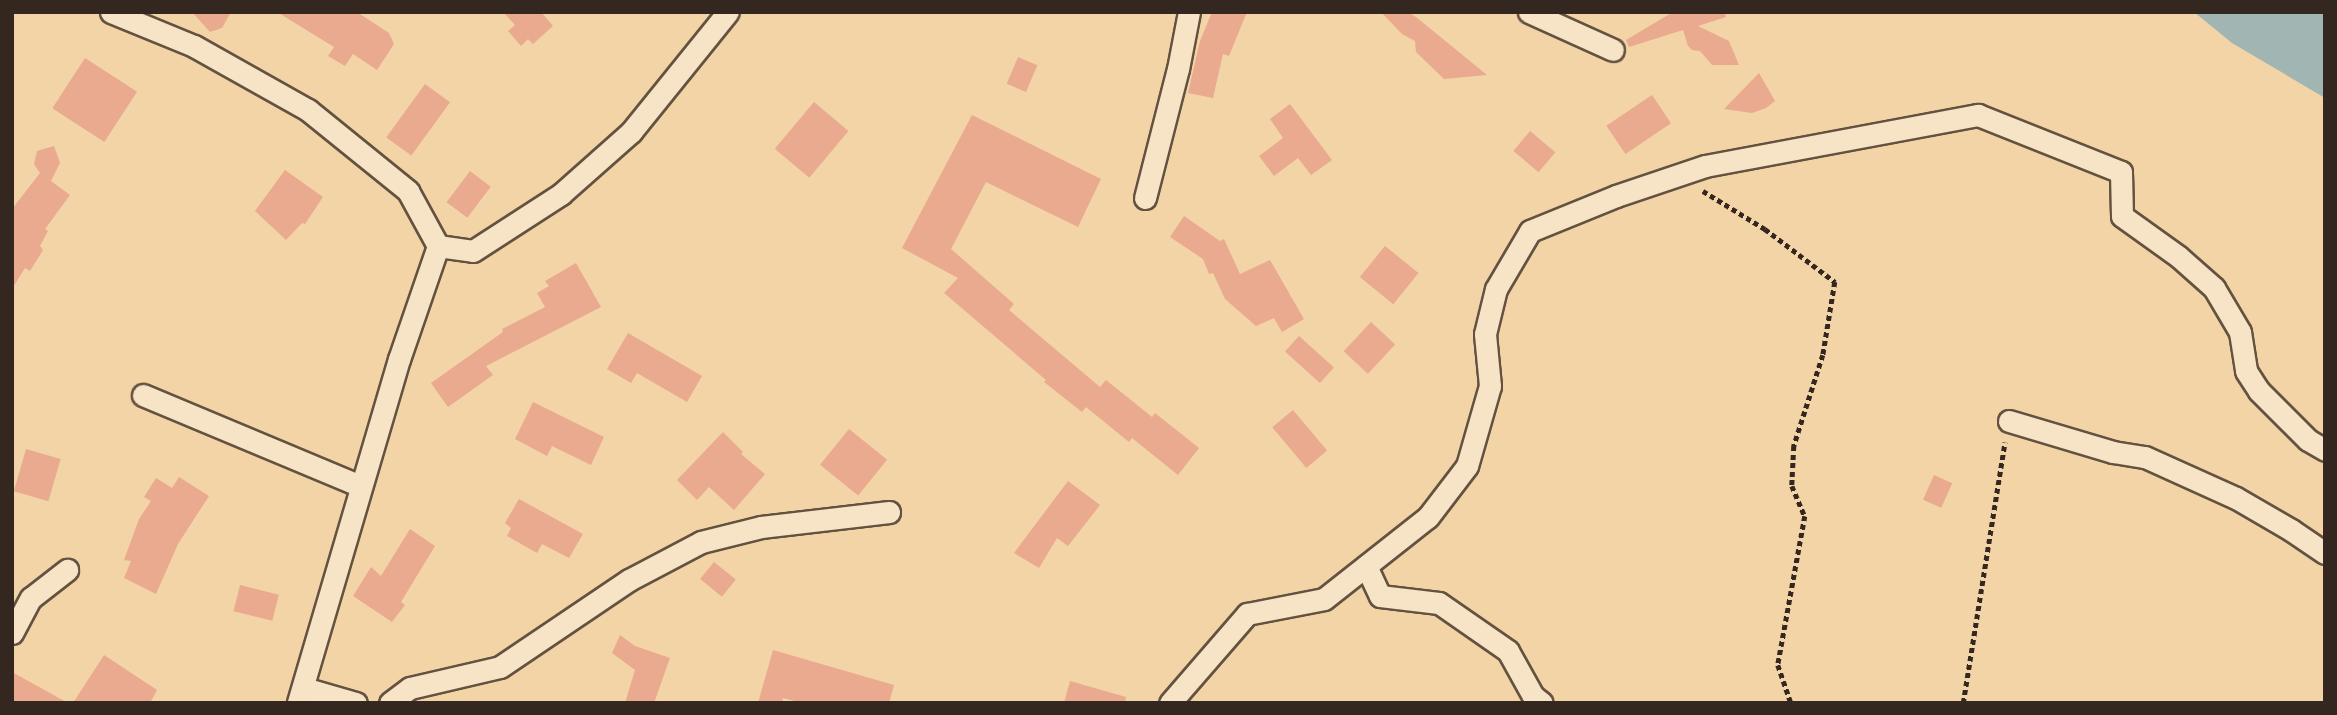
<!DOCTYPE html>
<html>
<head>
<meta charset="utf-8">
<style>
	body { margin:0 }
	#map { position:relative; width:2337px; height:715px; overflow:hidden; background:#f2d4a6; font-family:"Gentium Book Plus",serif }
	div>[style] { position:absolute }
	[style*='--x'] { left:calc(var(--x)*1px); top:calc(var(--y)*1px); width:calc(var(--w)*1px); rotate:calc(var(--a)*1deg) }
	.water>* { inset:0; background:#a1b5b3 }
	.building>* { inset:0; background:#e9aa90; transform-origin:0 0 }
	.path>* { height:4.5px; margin-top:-2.25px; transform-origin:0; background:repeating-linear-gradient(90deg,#34271f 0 5px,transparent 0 8.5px) }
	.roads { filter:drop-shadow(2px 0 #645241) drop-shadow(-2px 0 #645241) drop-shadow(0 2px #645241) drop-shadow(0 -2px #645241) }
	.street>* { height:21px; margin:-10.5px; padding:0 10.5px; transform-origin:10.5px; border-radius:10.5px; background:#f7e3c5 }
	span { translate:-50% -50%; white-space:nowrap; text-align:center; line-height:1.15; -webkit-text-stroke:5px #f7e3c5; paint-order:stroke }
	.frame { position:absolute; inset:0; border:14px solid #34271f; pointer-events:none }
</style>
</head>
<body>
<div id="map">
	<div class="water">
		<i style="clip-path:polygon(2194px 12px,2325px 12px,2325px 98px,2232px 43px)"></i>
	</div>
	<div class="building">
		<i style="clip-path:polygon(192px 12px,231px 12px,222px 28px,210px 32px)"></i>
		<i style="clip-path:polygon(277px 12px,357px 12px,389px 33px,394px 44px,377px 70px,353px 54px,345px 66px,328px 56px,334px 47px)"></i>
		<i style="clip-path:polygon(503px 12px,541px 12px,553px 26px,533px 44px,528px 39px,521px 46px,508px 31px,515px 25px)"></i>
		<i style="clip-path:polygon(1212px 12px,1247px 12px,1229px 56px,1223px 54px,1213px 98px,1188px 93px,1200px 41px)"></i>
		<i style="clip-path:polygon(1381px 12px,1407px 12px,1416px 17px,1487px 75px,1444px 79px,1416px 52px,1415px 41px,1402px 34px)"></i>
		<i style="clip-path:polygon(1673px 12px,1725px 12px,1726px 17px,1698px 26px,1729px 41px,1739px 65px,1712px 65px,1700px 51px,1692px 50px,1688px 46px,1683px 30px,1629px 47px,1626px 40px)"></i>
		<i style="left:1018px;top:57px;width:21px;height:29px;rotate:23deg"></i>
		<i style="left:85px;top:58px;width:62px;height:60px;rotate:33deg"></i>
		<i style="clip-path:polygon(1759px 73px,1775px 101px,1766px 108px,1752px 113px,1724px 109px)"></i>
		<i style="left:425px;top:84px;width:31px;height:66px;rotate:36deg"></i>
		<i style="left:1652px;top:95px;width:34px;height:55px;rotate:56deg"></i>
		<i style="left:814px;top:102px;width:45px;height:61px;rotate:40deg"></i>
		<i style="clip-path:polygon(1290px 104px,1332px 160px,1311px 175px,1298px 158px,1274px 176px,1259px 156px,1283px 138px,1270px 119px)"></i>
		<i style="clip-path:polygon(972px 115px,1101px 179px,1078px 227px,986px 182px,951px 249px,1014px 304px,1009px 310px,1100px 387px,1106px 380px,1152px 417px,1155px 413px,1199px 448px,1178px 475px,1132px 438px,1129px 442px,1086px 407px,1082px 412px,1044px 382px,1046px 380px,944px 293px,958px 278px,902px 248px)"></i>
		<i style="left:1530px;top:131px;width:33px;height:26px;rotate:40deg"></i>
		<i style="clip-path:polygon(54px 146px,60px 163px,51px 181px,70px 195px,45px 229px,48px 231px,40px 246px,43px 250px,30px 271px,25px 268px,12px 289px,12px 209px,40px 173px,34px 164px,37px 151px)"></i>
		<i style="clip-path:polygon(285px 170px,323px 197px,305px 224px,302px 223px,286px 240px,255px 211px)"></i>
		<i style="left:470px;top:171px;width:26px;height:39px;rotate:37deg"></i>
		<i style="clip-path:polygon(1184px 216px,1220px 241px,1224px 239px,1240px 274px,1270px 260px,1304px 319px,1282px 332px,1274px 318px,1256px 326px,1225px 299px,1213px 273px,1209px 274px,1203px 259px,1170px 237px)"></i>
		<i style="left:1385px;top:246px;width:43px;height:40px;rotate:39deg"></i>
		<i style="clip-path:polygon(576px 263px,601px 307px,486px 366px,493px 375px,448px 407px,431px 383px,503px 332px,502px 329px,545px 307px,537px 293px,549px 286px,545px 281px)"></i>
		<i style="left:1371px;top:322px;width:33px;height:40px;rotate:43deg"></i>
		<i style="clip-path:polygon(628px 333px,702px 376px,687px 402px,637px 373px,631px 383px,607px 369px)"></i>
		<i style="left:1299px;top:336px;width:47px;height:21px;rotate:42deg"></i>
		<i style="clip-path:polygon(533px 402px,604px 437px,591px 465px,552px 446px,547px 456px,515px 439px)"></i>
		<i style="left:1293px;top:410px;width:53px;height:27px;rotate:50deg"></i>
		<i style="left:849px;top:429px;width:49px;height:46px;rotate:39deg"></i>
		<i style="clip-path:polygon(723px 432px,743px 452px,741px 454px,765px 474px,734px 510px,709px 487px,697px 500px,677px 480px)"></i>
		<i style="left:26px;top:449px;width:36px;height:44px;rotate:16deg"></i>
		<i style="left:1934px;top:475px;width:20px;height:27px;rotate:24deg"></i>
		<i style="clip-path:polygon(179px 477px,209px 496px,178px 544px,156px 594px,124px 578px,131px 561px,124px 560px,139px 519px,151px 501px,144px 497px,156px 478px,172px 488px)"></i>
		<i style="clip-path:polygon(1068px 481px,1100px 505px,1068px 546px,1057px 538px,1039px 568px,1014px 553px)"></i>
		<i style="clip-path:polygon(519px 499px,583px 534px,569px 558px,542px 544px,537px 553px,507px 536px,511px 528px,505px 523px)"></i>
		<i style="clip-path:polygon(410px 529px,435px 546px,401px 602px,405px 605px,392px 622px,353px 596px,371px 567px,381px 576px)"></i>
		<i style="left:714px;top:562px;width:28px;height:22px;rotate:39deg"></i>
		<i style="left:240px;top:585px;width:40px;height:27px;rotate:14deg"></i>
		<i style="clip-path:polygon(620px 635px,635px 646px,670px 658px,654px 703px,625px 703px,635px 670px,612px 653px)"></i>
		<i style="clip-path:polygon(773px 650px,894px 685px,889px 703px,802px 703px,783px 698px,782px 703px,758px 703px)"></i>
		<i style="clip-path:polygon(104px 655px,157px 690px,150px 703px,73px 703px)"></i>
		<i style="clip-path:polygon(12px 672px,68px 703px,12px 703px)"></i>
		<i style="clip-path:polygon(1070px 681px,1126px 697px,1125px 703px,1064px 703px)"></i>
	</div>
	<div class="path">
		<i style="--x:1703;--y:191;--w:73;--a:31.5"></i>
		<i style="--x:1765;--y:229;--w:88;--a:37.1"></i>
		<i style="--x:1835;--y:282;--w:74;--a:99.3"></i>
		<i style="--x:1823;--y:355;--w:96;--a:107.7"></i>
		<i style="--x:1794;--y:446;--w:40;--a:92.9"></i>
		<i style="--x:1792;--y:486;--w:33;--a:67"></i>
		<i style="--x:1805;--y:516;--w:151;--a:100.3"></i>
		<i style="--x:1778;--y:665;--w:40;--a:71.1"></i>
		<i style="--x:1963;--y:703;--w:264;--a:-80.9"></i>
	</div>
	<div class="roads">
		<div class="street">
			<i style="--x:111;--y:12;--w:90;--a:22.3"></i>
			<i style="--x:194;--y:46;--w:131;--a:29.3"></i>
			<i style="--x:308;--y:110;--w:129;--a:39"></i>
			<i style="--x:408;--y:191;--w:63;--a:61.4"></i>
			<i style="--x:438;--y:246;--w:120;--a:109"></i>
			<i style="--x:399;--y:359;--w:359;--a:106.4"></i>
			<i style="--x:1529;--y:12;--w:92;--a:24.3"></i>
			<i style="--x:1145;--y:198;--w:133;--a:-75.7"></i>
			<i style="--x:1178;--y:69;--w:58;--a:-79.1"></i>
			<i style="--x:438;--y:246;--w:35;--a:8"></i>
			<i style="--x:473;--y:251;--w:105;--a:-32.9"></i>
			<i style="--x:561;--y:194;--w:94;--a:-41.5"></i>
			<i style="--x:631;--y:132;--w:154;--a:-51.1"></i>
			<i style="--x:143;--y:395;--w:236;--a:22.7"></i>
			<i style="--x:2009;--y:421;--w:109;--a:16.6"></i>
			<i style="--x:2113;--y:452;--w:32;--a:9"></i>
			<i style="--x:2145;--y:457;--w:100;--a:24.3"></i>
			<i style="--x:2236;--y:498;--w:64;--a:30.2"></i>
			<i style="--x:2291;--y:530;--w:41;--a:34.1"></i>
			<i style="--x:1366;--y:566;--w:33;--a:65"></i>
			<i style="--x:1380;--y:596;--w:59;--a:6.8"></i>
			<i style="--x:1439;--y:603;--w:84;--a:34.8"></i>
			<i style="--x:1508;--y:651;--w:51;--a:60.9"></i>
			<i style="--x:1533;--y:696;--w:11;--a:38"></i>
			<i style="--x:12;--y:633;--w:40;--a:-62"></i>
			<i style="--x:31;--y:598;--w:46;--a:-37.9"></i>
			<i style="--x:304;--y:688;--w:54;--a:16.1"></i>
			<i style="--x:390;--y:703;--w:25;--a:-37"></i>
			<i style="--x:410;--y:688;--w:92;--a:-13.1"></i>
			<i style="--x:500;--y:667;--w:156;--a:-34"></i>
			<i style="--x:629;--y:580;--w:81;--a:-27.8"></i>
			<i style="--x:701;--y:542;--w:62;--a:-14"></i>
			<i style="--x:761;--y:527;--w:129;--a:-6.7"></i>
			<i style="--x:1170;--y:703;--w:118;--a:-49.1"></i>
			<i style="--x:1247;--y:614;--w:78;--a:-11"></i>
			<i style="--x:1324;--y:599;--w:132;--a:-38.3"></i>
			<i style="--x:1428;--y:517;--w:64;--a:-52.6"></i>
			<i style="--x:1467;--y:466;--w:83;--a:-74"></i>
			<i style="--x:1490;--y:386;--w:52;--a:-95.5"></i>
			<i style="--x:1485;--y:334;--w:46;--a:-76.3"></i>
			<i style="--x:1496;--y:289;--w:67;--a:-59.6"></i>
			<i style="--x:1530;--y:231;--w:93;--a:-22.1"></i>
			<i style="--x:1616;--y:196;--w:94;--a:-18.6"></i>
			<i style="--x:1705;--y:166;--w:278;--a:-10.6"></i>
			<i style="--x:1978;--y:115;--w:154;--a:21.7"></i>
			<i style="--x:2121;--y:172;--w:44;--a:88.7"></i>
			<i style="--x:2122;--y:216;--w:70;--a:35.7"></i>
			<i style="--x:2179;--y:257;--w:47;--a:41.5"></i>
			<i style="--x:2214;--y:288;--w:51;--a:59.4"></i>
			<i style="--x:2240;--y:332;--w:39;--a:81"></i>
			<i style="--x:2246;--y:371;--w:24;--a:57"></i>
			<i style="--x:2259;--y:391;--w:69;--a:45"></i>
			<i style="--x:2308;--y:440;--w:20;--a:30"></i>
		</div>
	</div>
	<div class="frame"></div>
</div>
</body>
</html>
